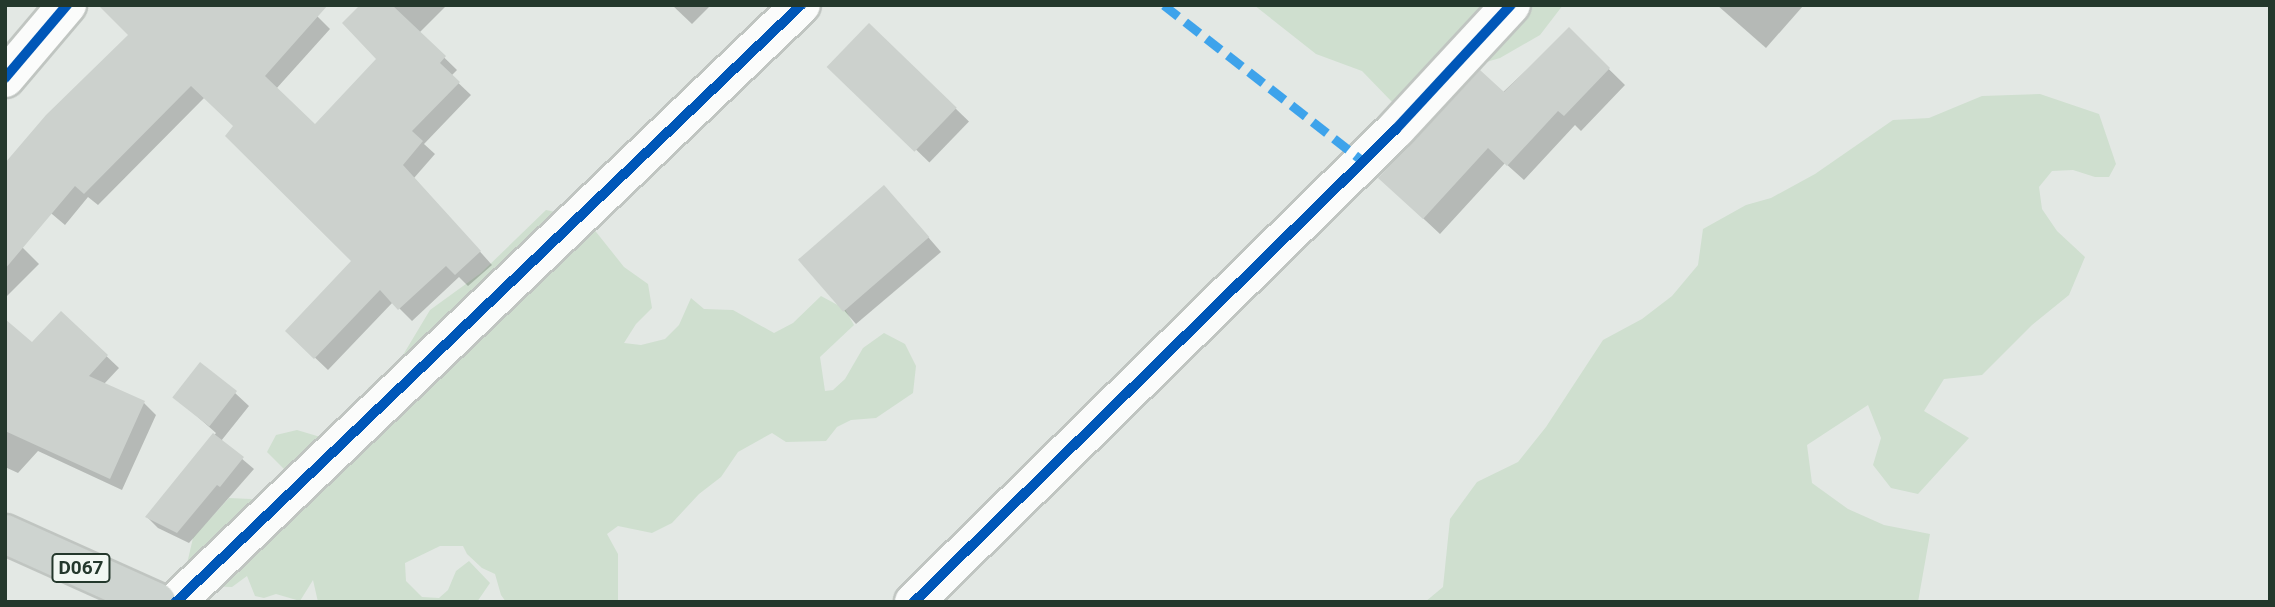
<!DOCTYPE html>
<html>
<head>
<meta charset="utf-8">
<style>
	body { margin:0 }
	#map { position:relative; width:2275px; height:607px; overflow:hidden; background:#e3e8e4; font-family:Roboto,sans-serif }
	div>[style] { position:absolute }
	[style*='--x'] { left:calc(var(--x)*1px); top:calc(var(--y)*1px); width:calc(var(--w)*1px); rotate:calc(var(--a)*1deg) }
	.green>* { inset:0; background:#cfdfcf }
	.shadow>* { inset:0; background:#0003; transform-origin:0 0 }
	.building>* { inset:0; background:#ccd1cd; transform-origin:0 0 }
	.roads { filter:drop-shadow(2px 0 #c0c5c1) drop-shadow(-2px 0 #c0c5c1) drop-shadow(0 2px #c0c5c1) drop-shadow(0 -2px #c0c5c1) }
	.street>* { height:38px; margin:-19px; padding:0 19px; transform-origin:19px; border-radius:19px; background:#fbfcfb }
	.primary>* { height:38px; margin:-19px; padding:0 19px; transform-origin:19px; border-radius:19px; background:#ced4d0 }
	.quiet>* { height:9px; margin-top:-4.5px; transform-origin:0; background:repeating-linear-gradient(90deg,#3ea3eb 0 18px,transparent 0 27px) }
	.cycleway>* { height:10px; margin:-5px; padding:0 5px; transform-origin:5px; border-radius:5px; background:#0057b8 }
	span { translate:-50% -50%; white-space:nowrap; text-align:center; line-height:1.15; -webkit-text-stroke:5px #f1f7f2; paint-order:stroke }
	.shield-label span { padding:2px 5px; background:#f1f7f2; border:2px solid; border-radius:5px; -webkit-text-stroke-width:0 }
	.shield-label { font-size:19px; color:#24382c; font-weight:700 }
	.frame { position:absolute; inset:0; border:7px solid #24382c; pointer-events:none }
</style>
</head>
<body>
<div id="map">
	<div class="green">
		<i style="clip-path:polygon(1254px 5px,1563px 5px,1540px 35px,1500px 58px,1445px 74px,1394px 104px,1362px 71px,1316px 54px)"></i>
		<i style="clip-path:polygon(2040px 94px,2099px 114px,2116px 164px,2109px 177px,2095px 177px,2073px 170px,2052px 171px,2039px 187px,2042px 209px,2057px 231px,2085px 257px,2069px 295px,2032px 325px,1982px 375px,1944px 379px,1924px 411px,1969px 438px,1918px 494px,1891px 488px,1873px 465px,1881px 438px,1868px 405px,1807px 445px,1812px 483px,1848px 509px,1884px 525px,1930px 534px,1918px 602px,1425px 602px,1443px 587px,1450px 519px,1477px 482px,1518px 462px,1546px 427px,1603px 340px,1642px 319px,1672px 296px,1698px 265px,1703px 229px,1746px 205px,1771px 198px,1815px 174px,1893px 120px,1929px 118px,1982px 96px)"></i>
		<i style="clip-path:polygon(546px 210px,585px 218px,624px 267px,648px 284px,652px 308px,636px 324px,624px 343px,641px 345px,665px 339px,679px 325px,691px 298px,704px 309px,733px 310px,774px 333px,793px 323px,821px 296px,845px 309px,854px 325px,820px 357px,825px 391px,833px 390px,845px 379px,863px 348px,884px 333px,905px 344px,916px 366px,913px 393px,876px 418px,851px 420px,837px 427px,826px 441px,786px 442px,772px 433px,738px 452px,721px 477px,699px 494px,672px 523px,652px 533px,618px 526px,607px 534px,618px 554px,618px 602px,506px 602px,501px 595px,495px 574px,482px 568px,467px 554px,463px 546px,440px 546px,405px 563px,406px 581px,422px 597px,439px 598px,448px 590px,456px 571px,469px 561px,490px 583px,477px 602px,318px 602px,313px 580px,300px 601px,276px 594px,264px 598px,255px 596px,247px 576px,232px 587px,199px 586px,186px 568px,193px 538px,229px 498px,251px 499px,265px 507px,286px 471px,267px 452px,276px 435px,297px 430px,317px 436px,344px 436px,358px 422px,368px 388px,397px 365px,430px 310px,481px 273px)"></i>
	</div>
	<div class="shadow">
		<i style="clip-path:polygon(306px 5px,330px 29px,276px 89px,315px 127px,378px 58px,362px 5px,447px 5px,419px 33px,457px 70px,451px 76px,471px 95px,424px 144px,435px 154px,414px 178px,492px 265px,468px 286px,459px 277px,412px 321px,393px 302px,328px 370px,287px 331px,353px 261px,235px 127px,205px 97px,98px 205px,88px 197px,65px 225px,14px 182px)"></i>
		<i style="clip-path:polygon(672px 5px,711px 5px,692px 24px)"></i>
		<i style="clip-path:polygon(1717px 5px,1802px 5px,1803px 6px,1766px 48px)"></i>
		<i style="left:869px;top:25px;width:139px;height:57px;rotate:44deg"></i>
		<i style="clip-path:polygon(1569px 30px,1625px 85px,1581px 131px,1575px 125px,1524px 180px,1505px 163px,1440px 234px,1396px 193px)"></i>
		<i style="clip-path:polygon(897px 201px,941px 252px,856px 324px,799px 259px)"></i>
		<i style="clip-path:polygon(5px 230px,39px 264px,5px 298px)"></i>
		<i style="clip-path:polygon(61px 313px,119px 368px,104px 384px,144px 403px,156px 415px,122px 490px,38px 451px,18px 473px,5px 467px,5px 321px,32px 345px)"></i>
		<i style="clip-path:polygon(235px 393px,249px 406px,221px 441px,254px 469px,189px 543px,158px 528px,147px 517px,216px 433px,174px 396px)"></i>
	</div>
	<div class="building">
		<i style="clip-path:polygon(98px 5px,328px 5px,265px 76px,315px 124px,376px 59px,342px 23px,360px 5px,392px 5px,446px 56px,440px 63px,460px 82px,412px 131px,423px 141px,403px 165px,481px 251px,455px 275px,446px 266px,398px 310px,380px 290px,314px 359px,285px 331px,351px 261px,225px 136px,233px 126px,191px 86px,84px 194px,75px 186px,5px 269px,5px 163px,46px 115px,128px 35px)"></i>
		<i style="left:869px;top:23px;width:122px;height:61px;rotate:44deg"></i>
		<i style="clip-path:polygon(1569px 27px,1610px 68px,1564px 116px,1558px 111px,1507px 166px,1488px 148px,1423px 219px,1378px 178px,1480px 70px,1504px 92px)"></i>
		<i style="left:884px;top:185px;width:69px;height:114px;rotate:49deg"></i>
		<i style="clip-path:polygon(61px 311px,108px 355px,89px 376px,145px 401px,110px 479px,5px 431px,5px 319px,32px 342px)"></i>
		<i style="left:200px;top:362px;width:47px;height:45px;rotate:38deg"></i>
		<i style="clip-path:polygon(213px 433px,244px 457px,220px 487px,217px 485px,177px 533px,145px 517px)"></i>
	</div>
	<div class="roads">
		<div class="street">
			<i style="--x:5;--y:78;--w:96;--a:-49.7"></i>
			<i style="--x:176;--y:602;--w:864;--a:-43.69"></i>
			<i style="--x:914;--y:602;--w:675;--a:-44.46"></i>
			<i style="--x:1396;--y:129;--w:169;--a:-47.2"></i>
		</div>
		<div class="primary">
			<i style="--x:5;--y:534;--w:166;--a:24.2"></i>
		</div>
	</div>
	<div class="quiet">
		<i style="--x:1164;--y:5;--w:251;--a:38.1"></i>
	</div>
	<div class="cycleway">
		<i style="--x:5;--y:78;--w:96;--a:-49.7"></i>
		<i style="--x:176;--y:602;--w:864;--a:-43.69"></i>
		<i style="--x:914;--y:602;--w:675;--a:-44.46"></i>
		<i style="--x:1396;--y:129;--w:169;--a:-47.2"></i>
	</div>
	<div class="shield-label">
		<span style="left:81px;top:568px">D067</span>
	</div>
	<div class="frame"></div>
</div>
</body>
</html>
